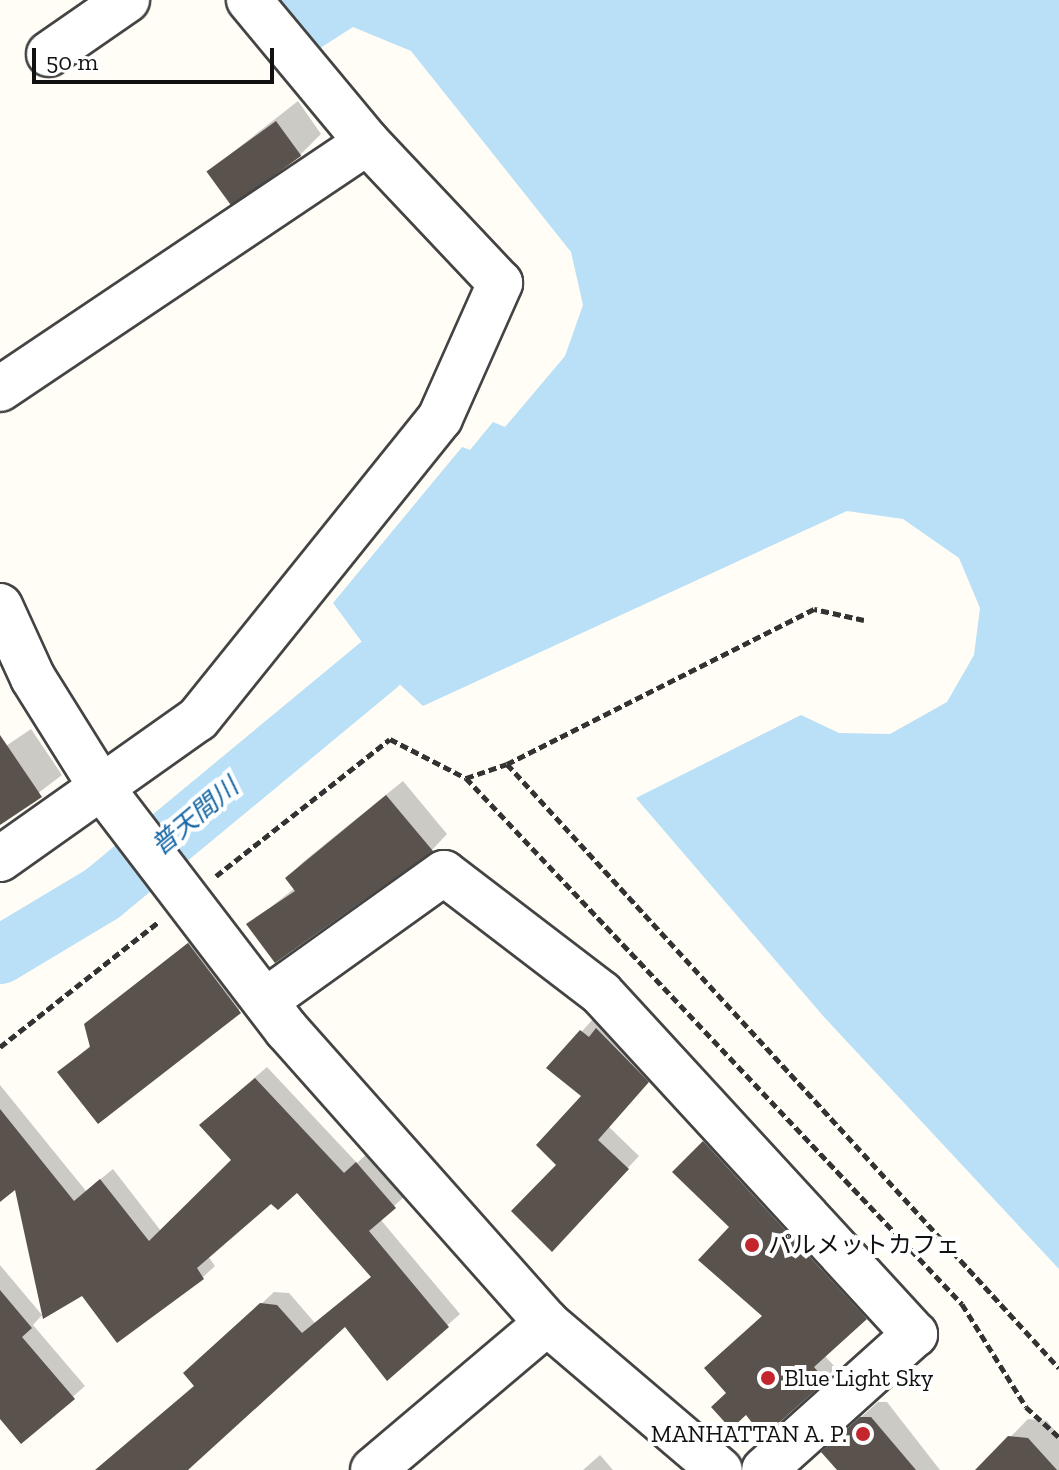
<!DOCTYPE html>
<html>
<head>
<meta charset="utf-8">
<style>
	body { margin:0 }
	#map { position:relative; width:1059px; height:1470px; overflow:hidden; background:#fffdf5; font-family:"Zilla Slab","Noto Sans JP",serif }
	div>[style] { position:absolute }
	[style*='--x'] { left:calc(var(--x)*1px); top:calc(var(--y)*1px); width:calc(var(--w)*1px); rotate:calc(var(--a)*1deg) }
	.water>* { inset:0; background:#b9e0f7 }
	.shadow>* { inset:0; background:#0003 }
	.river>* { height:58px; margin:-29px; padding:0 29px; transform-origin:29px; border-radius:29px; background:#b9e0f7 }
	.building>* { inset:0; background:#5a524d; transform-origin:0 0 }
	.path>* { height:5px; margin-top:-2.5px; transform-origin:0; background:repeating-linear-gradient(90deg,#333 0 8px,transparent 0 12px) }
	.roads { filter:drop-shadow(2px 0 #444) drop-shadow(-2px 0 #444) drop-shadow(0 2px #444) drop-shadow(0 -2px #444) }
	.minor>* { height:44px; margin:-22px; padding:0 22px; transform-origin:22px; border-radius:22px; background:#fff }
	.dots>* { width:22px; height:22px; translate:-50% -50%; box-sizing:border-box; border:4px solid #fff; border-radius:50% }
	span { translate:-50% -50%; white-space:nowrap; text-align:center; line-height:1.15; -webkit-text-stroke:8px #fff; paint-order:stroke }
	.poi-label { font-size:24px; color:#111 }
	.left { translate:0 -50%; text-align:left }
	.right { translate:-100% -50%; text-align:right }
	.water-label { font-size:26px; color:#1768a6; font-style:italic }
	.scale { position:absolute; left:32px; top:48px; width:242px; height:36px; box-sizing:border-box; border:4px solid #111; border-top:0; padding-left:10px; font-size:24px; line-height:28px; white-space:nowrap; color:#111; -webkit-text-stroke:6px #fff; paint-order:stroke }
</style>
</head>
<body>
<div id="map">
	<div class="water">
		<i style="clip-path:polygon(270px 0,1059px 0,1059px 1269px,824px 1017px,636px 798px,801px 715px,839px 733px,890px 734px,947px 702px,974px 655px,980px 608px,959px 558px,903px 519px,847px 511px,423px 706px,379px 665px,333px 603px,462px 447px,470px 450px,493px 422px,505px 427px,565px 356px,583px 305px,571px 252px,411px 51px,353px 27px,314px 52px)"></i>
	</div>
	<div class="shadow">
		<i style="clip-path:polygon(298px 101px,321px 134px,300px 155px,209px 171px)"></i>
		<i style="clip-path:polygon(31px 729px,62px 775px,0 822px,0 750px)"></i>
		<i style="clip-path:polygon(403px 781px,447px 834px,432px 850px,248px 925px,295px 888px,287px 878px,303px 862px)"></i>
		<i style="clip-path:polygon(200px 933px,252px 999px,98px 1122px,60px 1072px,91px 1045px,86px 1024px)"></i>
		<i style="clip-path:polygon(593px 1019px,659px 1069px,609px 1127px,639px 1156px,564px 1237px,559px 1165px,584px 1096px,549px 1068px)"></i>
		<i style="clip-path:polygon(267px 1067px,357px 1163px,369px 1152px,406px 1195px,380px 1219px,460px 1314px,388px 1378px,346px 1324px,185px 1470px,96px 1470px,196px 1385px,198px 1362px,274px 1292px,289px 1293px,315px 1323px,372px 1276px,297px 1190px,271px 1201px,208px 1256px,215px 1266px,203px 1277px,16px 1187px,0 1199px,0 1085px,86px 1191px,113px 1169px,161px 1231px,234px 1160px,213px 1114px)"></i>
		<i style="clip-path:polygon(715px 1131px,877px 1306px,824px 1355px,836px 1368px,824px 1379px,746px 1412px,729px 1393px,764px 1315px,732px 1227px,675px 1172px)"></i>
		<i style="clip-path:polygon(0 1265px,42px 1315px,33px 1325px,85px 1386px,22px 1442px,0 1415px)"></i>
		<i style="clip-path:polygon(878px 1402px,887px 1402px,940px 1470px,839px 1470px,839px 1437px)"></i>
		<i style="clip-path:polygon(1028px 1419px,1047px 1421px,1059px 1436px,1059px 1470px,978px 1470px)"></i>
		<i style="clip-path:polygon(600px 1455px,613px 1470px,583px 1470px)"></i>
	</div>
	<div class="river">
		<i style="--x:0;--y:955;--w:119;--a:-30.9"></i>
		<i style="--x:102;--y:894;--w:359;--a:-39.6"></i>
	</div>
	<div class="building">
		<i style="left:276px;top:121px;width:43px;height:86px;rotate:54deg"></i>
		<i style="clip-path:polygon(0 735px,42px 797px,0 825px)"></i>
		<i style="clip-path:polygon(386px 795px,433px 851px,275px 963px,246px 924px,295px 891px,285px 878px)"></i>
		<i style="clip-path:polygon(188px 943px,241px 1013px,98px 1124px,57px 1072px,90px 1047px,84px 1024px)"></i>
		<i style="clip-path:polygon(596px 1028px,649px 1082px,598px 1140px,629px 1169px,552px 1252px,511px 1211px,556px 1165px,536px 1145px,581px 1096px,546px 1068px,580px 1030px,589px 1037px)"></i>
		<i style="clip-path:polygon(255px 1078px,344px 1173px,356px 1162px,396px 1208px,369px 1231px,449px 1327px,387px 1381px,345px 1327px,188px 1470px,95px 1470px,194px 1386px,183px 1373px,260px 1303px,277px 1305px,302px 1333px,371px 1277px,297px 1193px,278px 1210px,271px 1204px,197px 1268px,204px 1279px,117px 1343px,82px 1296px,43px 1319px,15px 1190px,0 1202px,0 1109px,74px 1201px,100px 1179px,149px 1241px,231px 1160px,199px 1125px)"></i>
		<i style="clip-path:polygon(703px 1141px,867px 1319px,814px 1367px,826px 1381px,763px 1437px,746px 1415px,731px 1429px,711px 1407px,726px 1393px,704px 1368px,762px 1316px,698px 1260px,729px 1227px,672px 1172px)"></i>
		<i style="clip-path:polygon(0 1290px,32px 1328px,22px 1337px,75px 1399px,21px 1444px,0 1419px)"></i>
		<i style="clip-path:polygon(860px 1417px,871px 1417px,916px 1470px,837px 1470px,821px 1452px)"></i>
		<i style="clip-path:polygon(1008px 1436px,1028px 1438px,1057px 1470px,975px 1470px)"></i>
	</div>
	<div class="path">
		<i style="--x:864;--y:620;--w:51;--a:-167.6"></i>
		<i style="--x:814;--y:609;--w:344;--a:153.2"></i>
		<i style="--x:507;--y:764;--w:818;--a:47.58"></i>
		<i style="--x:466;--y:778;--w:723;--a:46.68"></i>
		<i style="--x:962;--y:1304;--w:121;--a:58.1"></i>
		<i style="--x:1026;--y:1407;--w:45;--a:42.3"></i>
		<i style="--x:216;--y:876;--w:221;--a:-38.2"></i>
		<i style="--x:390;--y:739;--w:85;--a:27.2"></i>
		<i style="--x:466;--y:778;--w:43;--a:-18.9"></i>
		<i style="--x:0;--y:1047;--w:201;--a:-38.3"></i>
	</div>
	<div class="roads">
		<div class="minor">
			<i style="--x:49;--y:54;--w:95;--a:-34.7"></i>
			<i style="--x:0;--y:389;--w:442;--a:-33.9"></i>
			<i style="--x:0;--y:606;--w:79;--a:65.4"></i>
			<i style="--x:33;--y:678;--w:128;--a:58"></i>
			<i style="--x:101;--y:787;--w:306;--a:52.6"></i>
			<i style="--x:287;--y:1030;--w:392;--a:48.4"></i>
			<i style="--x:547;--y:1323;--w:227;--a:40.4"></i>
			<i style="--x:0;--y:859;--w:242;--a:-35.3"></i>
			<i style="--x:198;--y:719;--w:386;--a:-51.2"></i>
			<i style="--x:440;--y:418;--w:148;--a:-66"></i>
			<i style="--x:500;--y:283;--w:194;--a:-133.3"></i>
			<i style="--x:367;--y:142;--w:185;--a:-129.7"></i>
			<i style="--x:265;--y:1001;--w:220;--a:-35.6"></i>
			<i style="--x:444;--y:873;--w:198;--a:37.4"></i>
			<i style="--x:601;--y:993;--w:464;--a:47.4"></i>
			<i style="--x:915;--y:1334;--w:203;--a:138"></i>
			<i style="--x:373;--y:1470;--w:228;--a:-40.2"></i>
		</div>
	</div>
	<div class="dots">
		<i style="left:752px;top:1245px;background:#c4262e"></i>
		<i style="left:768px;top:1378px;background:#c4262e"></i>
		<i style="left:863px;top:1434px;background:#c4262e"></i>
	</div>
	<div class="poi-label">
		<span class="left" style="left:768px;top:1245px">パルメットカフェ</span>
		<span class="left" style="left:784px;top:1378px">Blue Light Sky</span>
		<span class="right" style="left:847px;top:1434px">MANHATTAN A. P.</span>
	</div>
	<div class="water-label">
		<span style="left:195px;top:817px;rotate:-40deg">普天間川</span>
	</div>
	<div class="scale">50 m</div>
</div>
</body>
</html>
